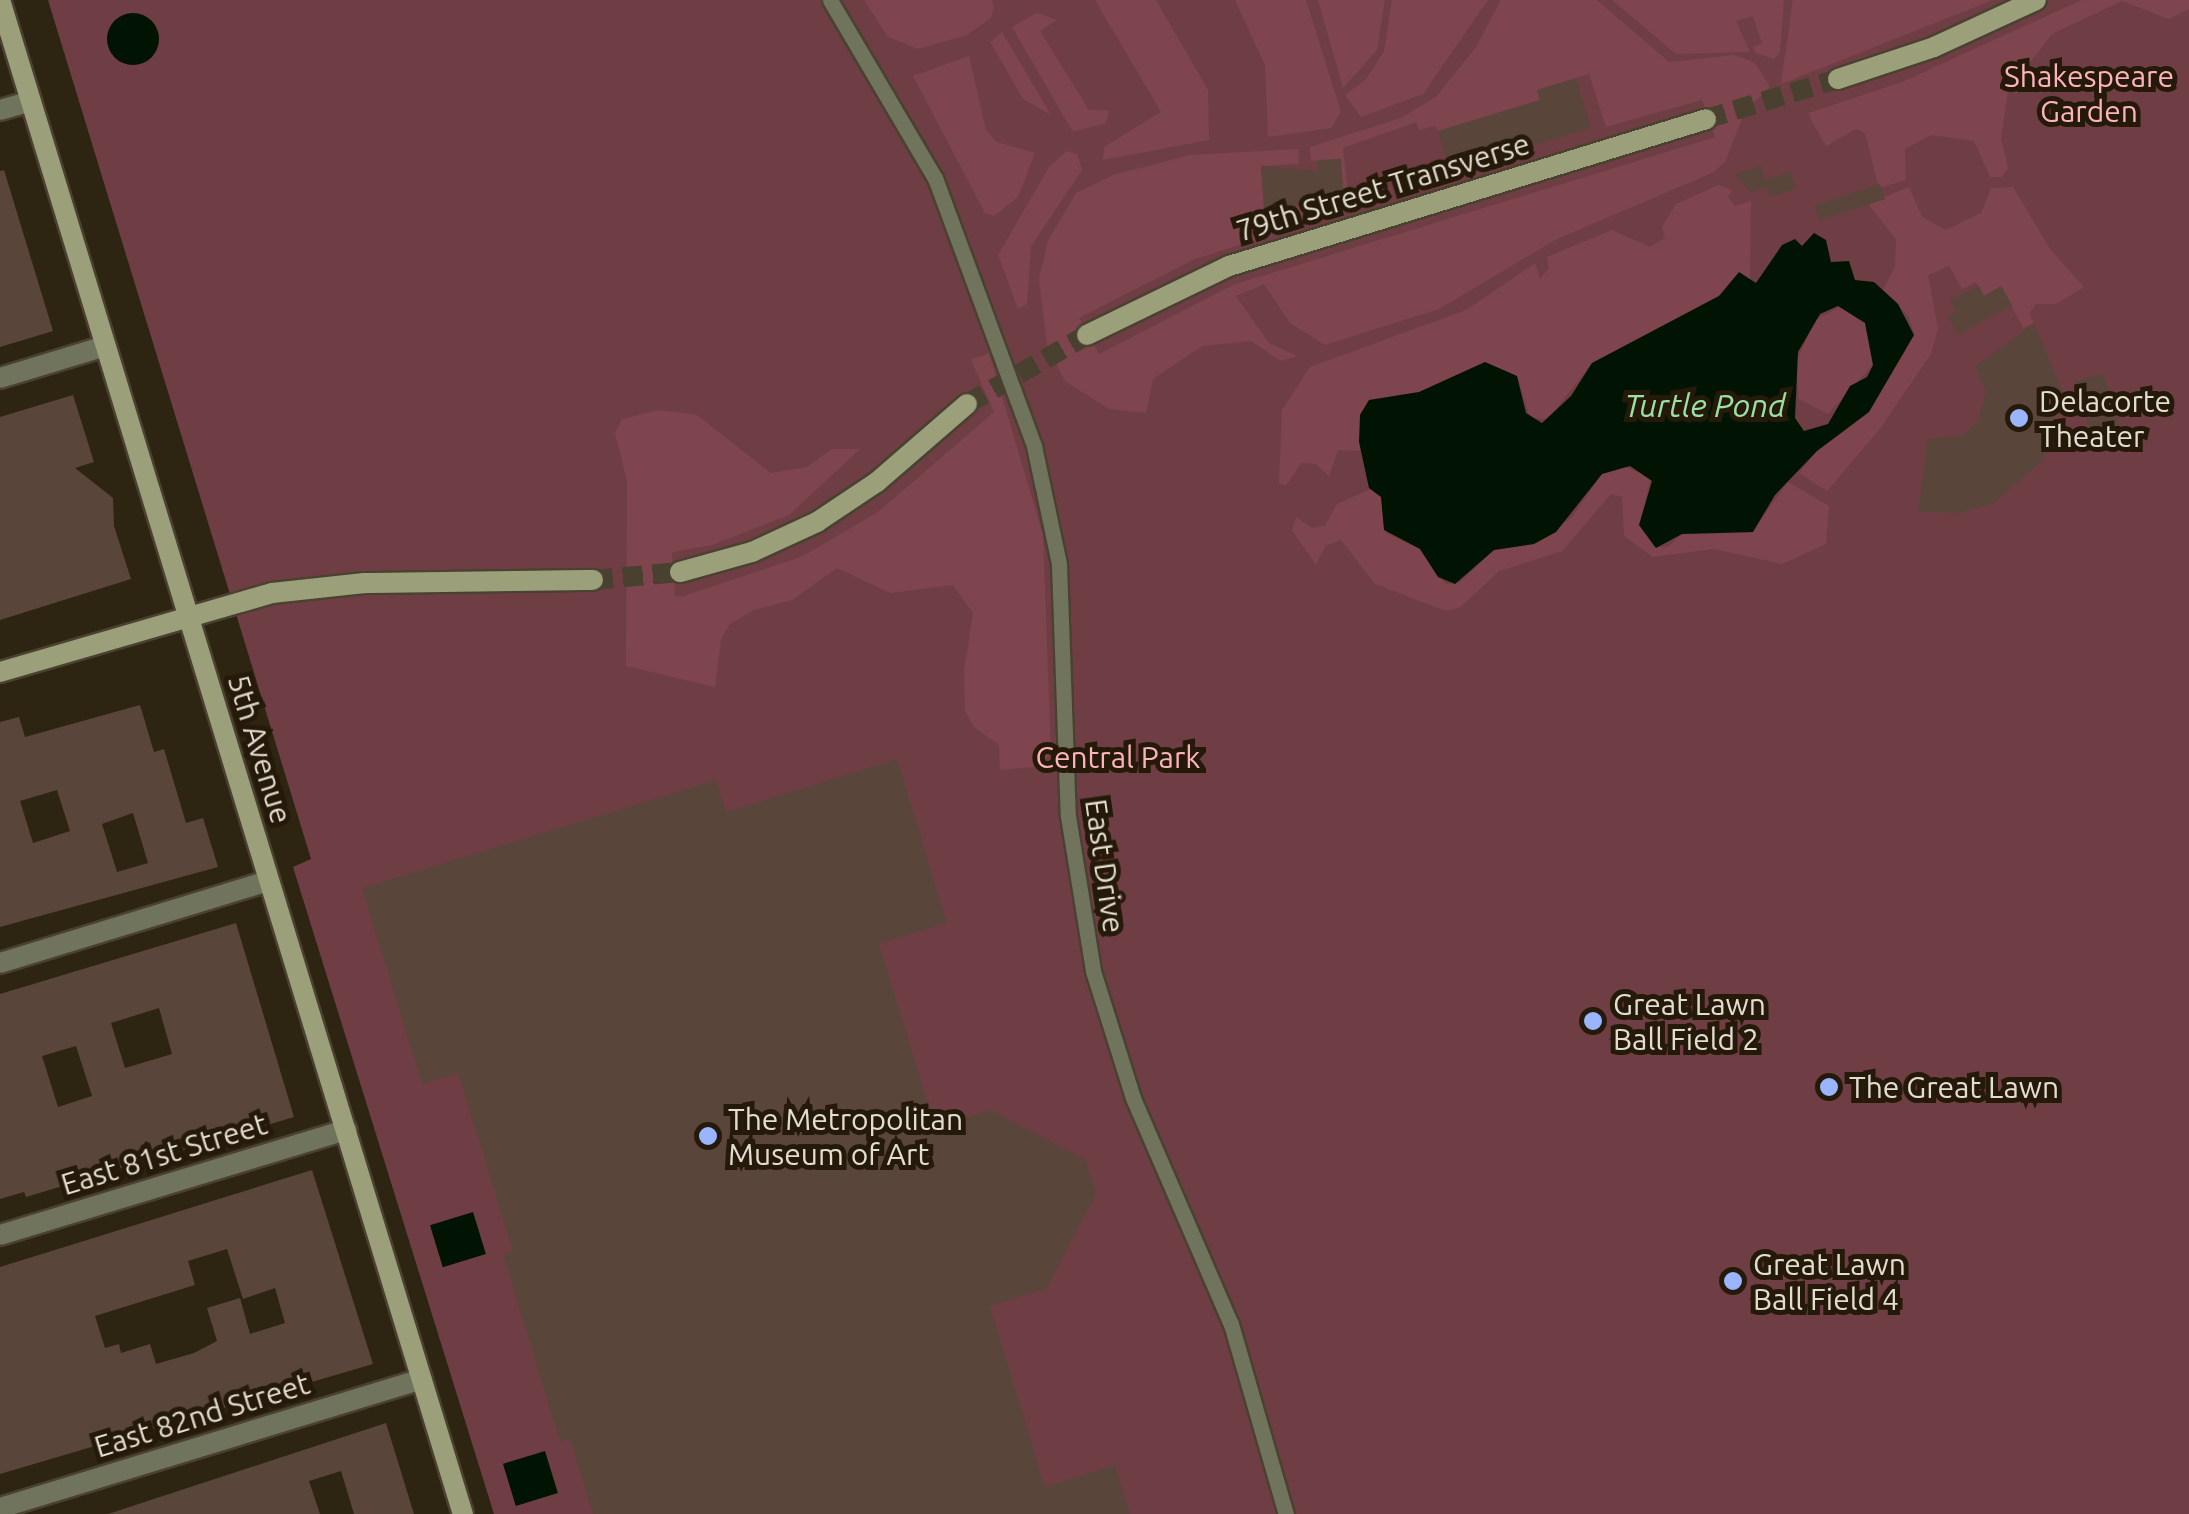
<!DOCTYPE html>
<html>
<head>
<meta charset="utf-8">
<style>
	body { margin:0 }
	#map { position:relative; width:2189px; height:1514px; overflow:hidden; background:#2e2412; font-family:Ubuntu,sans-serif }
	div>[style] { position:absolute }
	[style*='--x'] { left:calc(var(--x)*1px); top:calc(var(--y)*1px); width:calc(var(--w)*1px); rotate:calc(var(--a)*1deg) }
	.green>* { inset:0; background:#6f3e45 }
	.forest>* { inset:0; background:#7e454e }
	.water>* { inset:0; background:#011404; transform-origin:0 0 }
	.round { border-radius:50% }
	.building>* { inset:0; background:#5a453b; transform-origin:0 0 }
	.secondary-tunnel>* { height:20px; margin-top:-10px; transform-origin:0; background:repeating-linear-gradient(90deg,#49402f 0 20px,transparent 0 30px) }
	.roads { filter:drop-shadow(2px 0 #4b4131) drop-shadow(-2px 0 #4b4131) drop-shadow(0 2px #4b4131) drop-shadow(0 -2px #4b4131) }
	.pedestrian>* { height:15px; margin:-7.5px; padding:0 7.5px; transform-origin:7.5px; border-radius:7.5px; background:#71745c }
	.minor>* { height:20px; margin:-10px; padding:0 10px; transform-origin:10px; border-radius:10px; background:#71745c }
	.secondary>* { height:20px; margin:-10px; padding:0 10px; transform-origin:10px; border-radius:10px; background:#9ba07b }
	.dots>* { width:28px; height:28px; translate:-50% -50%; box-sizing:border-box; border:5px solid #251a09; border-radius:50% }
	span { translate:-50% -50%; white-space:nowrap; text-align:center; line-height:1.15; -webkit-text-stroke:10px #251a09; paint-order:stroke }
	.park-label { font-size:30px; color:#fdb3bc }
	.street-label { font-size:30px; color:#e3dcd1 }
	.poi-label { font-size:30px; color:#e3dcd1 }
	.left { translate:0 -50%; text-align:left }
	.water-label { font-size:32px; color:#9be1a5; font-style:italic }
</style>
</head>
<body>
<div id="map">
	<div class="green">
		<i style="clip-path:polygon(48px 0,2189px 0,2189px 1514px,494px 1514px,293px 867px,311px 859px,308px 849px)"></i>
	</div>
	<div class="forest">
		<i style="clip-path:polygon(864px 0,992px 0,994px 7px,991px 18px,967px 35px,918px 49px,888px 37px)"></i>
		<i style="clip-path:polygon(1095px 0,1156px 0,1208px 90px,1209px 140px,1103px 160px,1104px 147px,1161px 112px)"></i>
		<i style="clip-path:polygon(1235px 0,1306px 0,1341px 112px,1331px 128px,1268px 137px,1265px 65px)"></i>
		<i style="clip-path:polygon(1318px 0,1385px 0,1377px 50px,1343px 88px)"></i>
		<i style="clip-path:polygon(1392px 0,1488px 0,1423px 94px,1361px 117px,1345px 95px,1366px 79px,1384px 51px)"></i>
		<i style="clip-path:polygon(evenodd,1501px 0,1597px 0,1669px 62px,1734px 55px,1755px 63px,1770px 87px,1745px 111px,1725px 162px,1712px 173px,1555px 240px,1439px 309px,1325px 345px,1290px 323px,1264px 284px,1236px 296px,1269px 343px,1297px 356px,1281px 361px,1251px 341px,1202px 346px,1153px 379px,1146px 413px,1109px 409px,1065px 381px,1047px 345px,1039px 279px,1048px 241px,1076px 193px,1113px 175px,1190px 155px,1298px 149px,1299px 164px,1261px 166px,1264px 209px,1343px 203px,1340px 159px,1311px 161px,1310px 147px,1401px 118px,1436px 97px,1476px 47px,1501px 0,1589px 74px,1606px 127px,1702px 100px,1715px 137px,1233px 285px,1099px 354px,1079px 318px,1195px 259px,1350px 210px,1343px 148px,1416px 122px,1419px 130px,1435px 126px,1438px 131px,1540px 100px,1537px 90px,1589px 74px)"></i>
		<i style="clip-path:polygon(1612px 0,1784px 0,1780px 52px,1774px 59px,1756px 53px,1753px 47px,1762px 43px,1753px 16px,1736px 21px,1750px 52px,1676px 54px)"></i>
		<i style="clip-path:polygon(1793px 0,1993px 0,1781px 84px)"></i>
		<i style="clip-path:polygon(2082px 0,2189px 0,2189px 9px,2169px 19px,2122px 1px,2052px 34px,2008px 91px,2001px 139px,2008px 168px,2002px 177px,1990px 177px,1974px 141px,1931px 135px,1905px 149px,1906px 180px,1879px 188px,1865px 133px,1856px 129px,1826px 146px,1811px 120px,1809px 113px,1902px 82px)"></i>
		<i style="clip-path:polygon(1037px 13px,1057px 20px,1040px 31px,1089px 110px,1109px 110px,1106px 123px,1073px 132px,1012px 27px)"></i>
		<i style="clip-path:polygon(1002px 32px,1051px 115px,1023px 99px,990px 42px)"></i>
		<i style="clip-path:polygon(969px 56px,986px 130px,997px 142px,1035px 153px,1018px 197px,994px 216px,985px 213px,913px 76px)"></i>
		<i style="clip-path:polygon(1067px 151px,1077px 154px,1082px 170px,1031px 246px,1027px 304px,1018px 309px,998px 255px,1049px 167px)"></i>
		<i style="clip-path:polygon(1718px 185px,1732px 190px,1728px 197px,1735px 206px,1751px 201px,1750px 279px,1592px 363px,1548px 419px,1530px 418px,1517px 376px,1485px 362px,1419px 392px,1369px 400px,1360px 415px,1363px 451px,1338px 450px,1329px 476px,1316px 464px,1301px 463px,1286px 486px,1279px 483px,1282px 410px,1310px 367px,1466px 310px,1535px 263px,1540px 279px,1549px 268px,1547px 257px,1612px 230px,1650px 247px,1665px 238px,1662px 227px,1676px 204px)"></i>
		<i style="clip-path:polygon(1909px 187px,1922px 217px,1946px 230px,1981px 213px,1991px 188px,2013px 187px,2050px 249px,2084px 287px,2056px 304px,2036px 304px,2029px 314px,2034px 323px,2023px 328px,2001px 286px,1984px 296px,1976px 282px,1962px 289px,1949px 266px,1928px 275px,1938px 329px,1931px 354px,1879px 430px,1827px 491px,1799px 473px,1817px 451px,1869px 412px,1914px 335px,1909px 317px,1883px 290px,1895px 266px,1896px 239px,1868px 204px)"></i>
		<i style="clip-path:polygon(1842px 306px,1865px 323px,1873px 365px,1828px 414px,1799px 399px,1796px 363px,1815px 320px)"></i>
		<i style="clip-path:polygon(989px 353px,1043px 535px,1051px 755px,1032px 767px,1000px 770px,999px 745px,974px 727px,965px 711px,964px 671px,973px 613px,953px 585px,890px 593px,837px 568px,792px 600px,753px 610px,729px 625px,721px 640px,715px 687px,626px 666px,627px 481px,615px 433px,622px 419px,659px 410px,697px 415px,771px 473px,807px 467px,832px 449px,860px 449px,789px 515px,712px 545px,672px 552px,675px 596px,684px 596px,803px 556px,878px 512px,994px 412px,971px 360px)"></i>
		<i style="clip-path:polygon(1623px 466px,1651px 477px,1639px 525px,1654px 547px,1668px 547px,1682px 534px,1751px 533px,1788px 482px,1829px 506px,1826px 544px,1782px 564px,1714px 549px,1653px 557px,1624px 536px,1622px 497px,1611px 494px,1562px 551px,1499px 571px,1461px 607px,1446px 611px,1375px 584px,1341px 540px,1325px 546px,1316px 565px,1292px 530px,1296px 517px,1312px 528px,1325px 526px,1337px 504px,1371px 489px,1381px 497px,1386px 533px,1420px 549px,1446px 584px,1459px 583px,1494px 550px,1533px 544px,1572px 517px,1602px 474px)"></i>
	</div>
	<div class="water">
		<i class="round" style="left:107px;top:13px;width:52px;height:52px"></i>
		<i style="clip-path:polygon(evenodd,1814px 233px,1826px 240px,1831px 262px,1849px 261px,1855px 280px,1874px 282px,1898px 304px,1914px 335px,1869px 412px,1817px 451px,1775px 495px,1753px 532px,1682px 534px,1656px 548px,1639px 525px,1652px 481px,1630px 466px,1602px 474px,1556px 532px,1534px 544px,1494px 550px,1455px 584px,1438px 577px,1420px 549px,1384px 530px,1381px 497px,1369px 488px,1359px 442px,1360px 415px,1369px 400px,1419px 392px,1485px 362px,1517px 376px,1526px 413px,1542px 423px,1571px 396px,1592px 363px,1719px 296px,1739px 272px,1756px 283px,1782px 245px,1795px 239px,1802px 246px,1814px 233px,1838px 306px,1865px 323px,1873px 365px,1867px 377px,1850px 386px,1828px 424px,1804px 431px,1795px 418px,1798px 352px,1820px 314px,1838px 306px)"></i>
		<i style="left:473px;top:1212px;width:44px;height:45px;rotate:73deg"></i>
		<i style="left:545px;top:1451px;width:44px;height:44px;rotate:73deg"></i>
	</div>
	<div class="building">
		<i style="clip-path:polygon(1576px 78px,1591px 128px,1450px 171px,1438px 131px,1540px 100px,1537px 90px)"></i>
		<i style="clip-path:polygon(1341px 159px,1344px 203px,1264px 209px,1261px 166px,1318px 171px,1318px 160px)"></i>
		<i style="clip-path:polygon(1761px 166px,1767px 188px,1751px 192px,1735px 174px)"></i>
		<i style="clip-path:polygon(4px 170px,53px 331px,0 347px,0 171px)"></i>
		<i style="left:1791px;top:172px;width:18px;height:27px;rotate:74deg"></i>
		<i style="left:1880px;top:184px;width:16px;height:69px;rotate:72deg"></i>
		<i style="clip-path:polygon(1979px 286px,1984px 296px,2001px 286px,2012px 305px,1958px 335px,1948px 316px,1956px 311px,1949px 300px)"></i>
		<i style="clip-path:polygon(2034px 323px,2063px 393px,2043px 460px,1994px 503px,1959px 513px,1918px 512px,1928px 439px,1963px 435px,1979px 419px,1986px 391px,1975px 367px)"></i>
		<i style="left:2103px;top:373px;width:58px;height:30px;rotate:72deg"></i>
		<i style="clip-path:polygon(73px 395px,94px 462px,75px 468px,113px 498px,114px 526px,131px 579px,0 620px,0 417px)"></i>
		<i style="clip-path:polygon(evenodd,140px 705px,154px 752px,164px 749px,186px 823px,203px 818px,218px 867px,0 927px,0 722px,19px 717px,25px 737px,140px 705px,57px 790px,70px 831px,33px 843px,20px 801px,57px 790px,140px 705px,133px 813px,148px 863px,117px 872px,102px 824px,133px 813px)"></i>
		<i style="clip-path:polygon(897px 759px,947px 923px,879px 944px,935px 1126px,991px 1110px,1086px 1160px,1096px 1194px,1046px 1289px,990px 1306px,1045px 1487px,1115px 1465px,1130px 1514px,593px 1514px,570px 1439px,560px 1442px,503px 1254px,513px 1251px,458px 1073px,422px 1084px,362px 888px,716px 780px,726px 812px)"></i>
		<i style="clip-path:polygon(evenodd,236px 923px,294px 1117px,26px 1197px,24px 1192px,0 1199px,0 994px,236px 923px,159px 1008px,172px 1054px,125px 1068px,111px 1023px,159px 1008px,236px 923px,76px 1046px,92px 1096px,58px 1107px,42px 1056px,76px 1046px)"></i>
		<i style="clip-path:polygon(evenodd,312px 1170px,373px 1364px,0 1474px,0 1267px,312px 1170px,227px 1249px,243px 1299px,275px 1288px,285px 1323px,250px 1334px,240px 1298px,207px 1308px,217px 1341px,194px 1353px,156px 1364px,150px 1344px,121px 1353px,119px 1344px,105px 1348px,95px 1316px,195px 1285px,188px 1261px,227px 1249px)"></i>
		<i style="clip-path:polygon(386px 1423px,414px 1514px,354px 1514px,341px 1471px,309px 1481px,320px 1514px,108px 1514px)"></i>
	</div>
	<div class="secondary-tunnel">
		<i style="--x:1706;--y:119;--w:138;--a:-16.9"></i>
		<i style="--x:967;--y:404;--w:138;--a:-29.9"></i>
		<i style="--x:593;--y:580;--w:87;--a:-5.3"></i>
	</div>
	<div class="roads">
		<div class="pedestrian">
			<i style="--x:830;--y:0;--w:207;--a:59.5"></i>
			<i style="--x:935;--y:178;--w:286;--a:69.7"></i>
			<i style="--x:1034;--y:446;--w:121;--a:78"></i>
			<i style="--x:1059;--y:564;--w:252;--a:88"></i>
			<i style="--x:1068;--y:816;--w:157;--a:80.8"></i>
			<i style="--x:1093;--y:971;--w:133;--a:72.5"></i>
			<i style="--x:1133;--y:1098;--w:246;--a:66.6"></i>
			<i style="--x:1231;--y:1324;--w:198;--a:73.9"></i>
		</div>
		<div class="minor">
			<i style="--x:0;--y:110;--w:32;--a:-16"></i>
			<i style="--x:0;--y:378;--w:110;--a:-16.9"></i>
			<i style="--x:0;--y:963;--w:281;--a:-17"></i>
			<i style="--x:0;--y:1235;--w:362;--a:-16.9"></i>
			<i style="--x:0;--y:1508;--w:441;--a:-17"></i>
		</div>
		<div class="secondary">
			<i style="--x:0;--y:0;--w:1583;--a:73"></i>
			<i style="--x:1838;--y:79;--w:101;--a:-18.4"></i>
			<i style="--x:1934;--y:47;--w:112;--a:-24.7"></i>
			<i style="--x:1087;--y:335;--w:158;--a:-25.9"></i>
			<i style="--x:1229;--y:266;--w:499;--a:-17.1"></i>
			<i style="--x:680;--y:572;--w:75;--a:-15.5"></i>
			<i style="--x:752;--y:552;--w:72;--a:-24.8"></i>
			<i style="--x:817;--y:522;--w:72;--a:-33.7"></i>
			<i style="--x:877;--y:482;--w:119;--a:-40.9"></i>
			<i style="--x:0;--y:672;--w:283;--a:-16.2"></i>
			<i style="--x:272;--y:593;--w:93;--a:-6.2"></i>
			<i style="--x:364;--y:583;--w:229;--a:-0.8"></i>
		</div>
	</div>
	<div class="dots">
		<i style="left:2019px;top:418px;background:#9ab5fd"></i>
		<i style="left:1593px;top:1021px;background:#9ab5fd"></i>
		<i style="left:1829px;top:1087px;background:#9ab5fd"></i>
		<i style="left:708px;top:1136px;background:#9ab5fd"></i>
		<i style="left:1733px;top:1281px;background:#9ab5fd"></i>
	</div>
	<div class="park-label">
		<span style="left:2089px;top:93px">Shakespeare<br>Garden</span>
		<span style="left:1118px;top:757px">Central Park</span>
	</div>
	<div class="street-label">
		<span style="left:1383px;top:187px;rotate:-17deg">79th Street Transverse</span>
		<span style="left:260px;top:749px;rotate:73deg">5th Avenue</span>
		<span style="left:1105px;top:866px;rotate:82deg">East Drive</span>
		<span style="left:164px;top:1154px;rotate:-17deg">East 81st Street</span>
		<span style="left:202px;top:1415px;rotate:-17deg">East 82nd Street</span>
	</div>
	<div class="poi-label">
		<span class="left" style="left:2039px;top:418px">Delacorte<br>Theater</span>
		<span class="left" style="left:1613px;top:1021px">Great Lawn<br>Ball Field 2</span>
		<span class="left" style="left:1849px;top:1087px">The Great Lawn</span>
		<span class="left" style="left:728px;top:1136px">The Metropolitan<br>Museum of Art</span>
		<span class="left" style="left:1753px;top:1281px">Great Lawn<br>Ball Field 4</span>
	</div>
	<div class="water-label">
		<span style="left:1705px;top:405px">Turtle Pond</span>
	</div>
</div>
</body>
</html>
